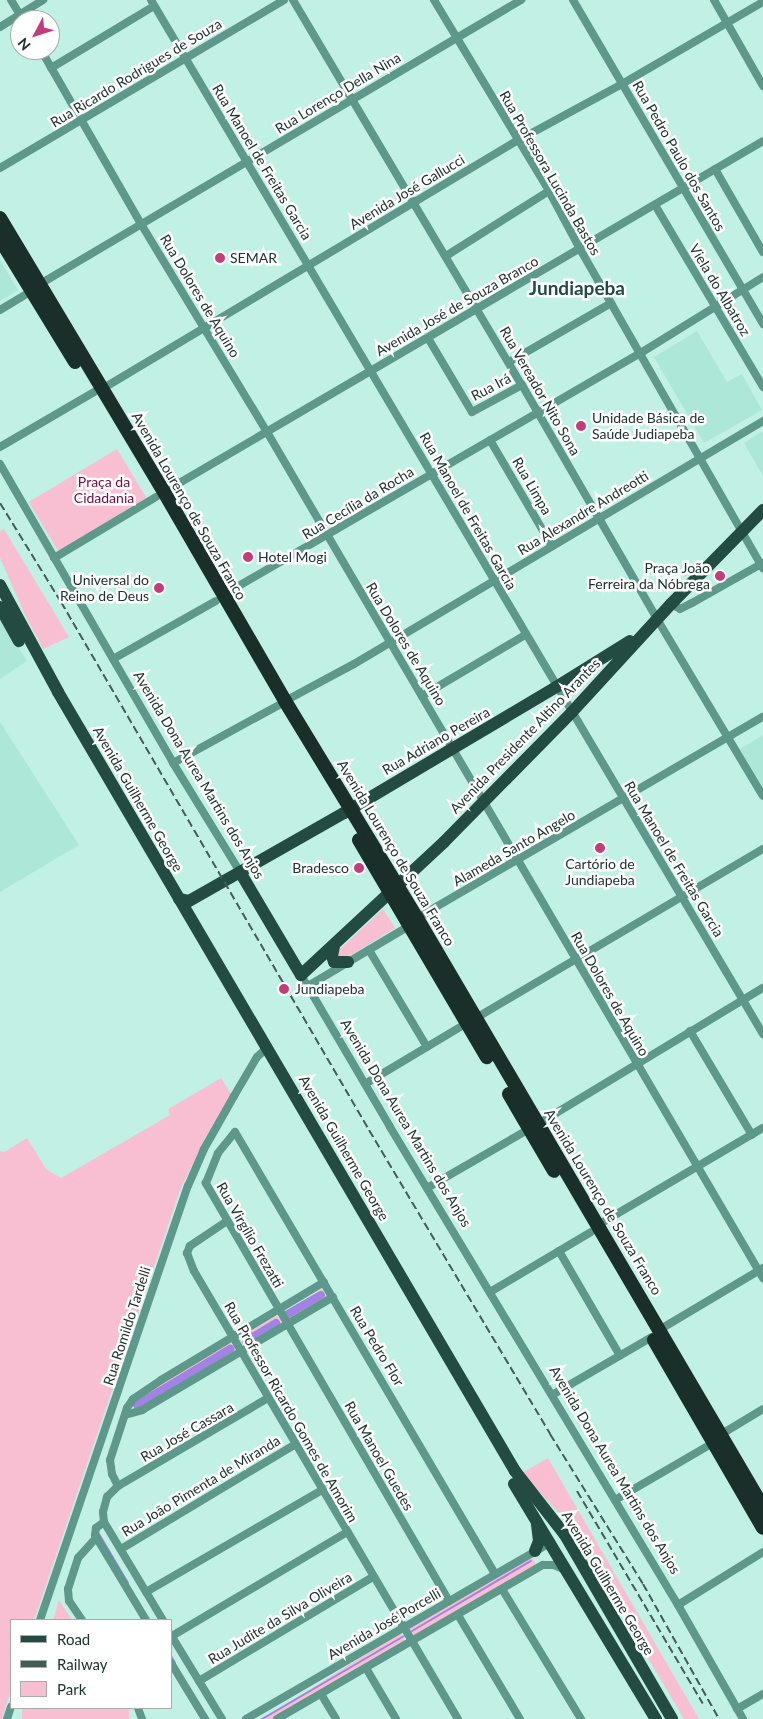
<!DOCTYPE html>
<html>
<head>
<meta charset="utf-8">
<style>
	body { margin:0 }
	#map { position:relative; width:763px; height:1719px; overflow:hidden; background:#c0f1e4; font-family:Lato,sans-serif }
	div>[style] { position:absolute }
	[style*='--x'] { left:calc(var(--x)*1px); top:calc(var(--y)*1px); width:calc(var(--w)*1px); rotate:calc(var(--a)*1deg) }
	.built>* { inset:0; background:#ade7d8 }
	.green>* { inset:0; background:#f8bfd2; transform-origin:0 0 }
	.stream>* { height:2px; margin:-1px; padding:0 1px; transform-origin:1px; border-radius:1px; background:#a183e4 }
	.canal>* { height:8px; margin:-4px; padding:0 4px; transform-origin:4px; border-radius:4px; background:#a183e4 }
	.street>* { height:8px; margin:-4px; padding:0 4px; transform-origin:4px; border-radius:4px; background:#5e988a }
	.primary>* { height:12px; margin:-6px; padding:0 6px; transform-origin:6px; border-radius:6px; background:#234b42 }
	.highway>* { height:14px; margin:-7px; padding:0 7px; transform-origin:7px; border-radius:7px; background:#1a2f2a }
	.rail>* { height:2px; margin-top:-1px; transform-origin:0; background:repeating-linear-gradient(90deg,#435c56 0 8px,transparent 0 12px) }
	.dots>* { width:14px; height:14px; translate:-50% -50%; box-sizing:border-box; border:2px solid #fff; border-radius:50% }
	span { translate:-50% -50%; white-space:nowrap; text-align:center; line-height:1.15; -webkit-text-stroke:5px #fff; paint-order:stroke }
	.street-label { font-size:14px; color:#20332e }
	.poi-label { font-size:14px; color:#20332e }
	.left { translate:0 -50%; text-align:left }
	.right { translate:-100% -50%; text-align:right }
	.park-label { font-size:14px; color:#710c3f }
	.district-label { font-size:19px; color:#1f4c42; font-weight:700 }
	.legend { position:absolute; left:10px; top:1619px; width:162px; height:90px; box-sizing:border-box; background:#fff; border:1px solid #a6adab; margin:0; padding:6px 9px; list-style:none; font-size:15px; color:#20332e }
	.legend li { display:flex; align-items:center; gap:10px; height:25px }
	.legend b { width:25px; border:1px solid #a6adab }
	.north { position:absolute; left:10px; top:10px; width:50px; height:50px; box-sizing:border-box; background:#fff; border:1px solid #a6adab; border-radius:50%; rotate:230deg; font-size:14px; font-weight:700; line-height:20px; text-align:center; color:#20332e }
	.north::after { content:''; display:block; margin:auto; width:18px; height:22px; background:#c43c79; clip-path:polygon(50% 0,100% 100%,50% 72%,0 100%) }
</style>
</head>
<body>
<div id="map">
	<div class="built">
		<i style="clip-path:polygon(0 260px,18px 290px,0 301px)"></i>
		<i style="clip-path:polygon(697px 331px,727px 382px,742px 374px,762px 410px,704px 443px,654px 357px)"></i>
		<i style="clip-path:polygon(763px 431px,763px 476px,744px 443px)"></i>
		<i style="clip-path:polygon(0 618px,27px 661px,0 679px)"></i>
		<i style="clip-path:polygon(0 722px,79px 845px,0 892px)"></i>
		<i style="clip-path:polygon(763px 735px,763px 787px,740px 749px)"></i>
	</div>
	<div class="green">
		<i style="left:117px;top:449px;width:57px;height:103px;rotate:59deg"></i>
		<i style="clip-path:polygon(4px 529px,69px 637px,43px 649px,25px 615px,0 558px,0 531px)"></i>
		<i style="clip-path:polygon(383px 909px,395px 928px,348px 957px,336px 957px,339px 950px)"></i>
		<i style="clip-path:polygon(221px 1078px,231px 1094px,205px 1138px,180px 1190px,34px 1620px,11px 1620px,11px 1690px,2px 1719px,0 1719px,0 1151px,4px 1152px,27px 1138px,46px 1169px,61px 1178px,170px 1115px,168px 1109px)"></i>
		<i style="clip-path:polygon(322px 1289px,327px 1297px,290px 1319px,287px 1318px,285px 1312px,287px 1310px)"></i>
		<i style="clip-path:polygon(276px 1316px,281px 1319px,281px 1325px,245px 1346px,242px 1344px,240px 1339px,242px 1336px)"></i>
		<i style="clip-path:polygon(228px 1343px,234px 1345px,235px 1351px,139px 1408px,134px 1406px,134px 1400px)"></i>
		<i style="clip-path:polygon(548px 1458px,619px 1581px,699px 1719px,684px 1719px,569px 1524px,522px 1473px)"></i>
		<i style="left:531px;top:1556px;width:12px;height:143px;rotate:59deg"></i>
		<i style="clip-path:polygon(59px 1600px,72px 1620px,53px 1620px)"></i>
		<i style="left:400px;top:1633px;width:9px;height:171px;rotate:58deg"></i>
		<i style="left:22px;top:1708px;width:107px;height:12px"></i>
	</div>
	<div class="stream">
		<i style="--x:99;--y:1534;--w:57;--a:59.4"></i>
		<i style="--x:412;--y:1631;--w:138;--a:-30.5"></i>
		<i style="--x:171;--y:1656;--w:8;--a:60"></i>
		<i style="--x:262;--y:1719;--w:164;--a:-30.3"></i>
	</div>
	<div class="canal">
		<i style="--x:288;--y:1314;--w:38;--a:-30"></i>
		<i style="--x:246;--y:1341;--w:35;--a:-31"></i>
		<i style="--x:137;--y:1405;--w:109;--a:-31.1"></i>
	</div>
	<div class="street">
		<i style="--x:11;--y:0;--w:23;--a:59"></i>
		<i style="--x:151;--y:0;--w:1202;--a:59.38"></i>
		<i style="--x:293;--y:0;--w:448;--a:59.3"></i>
		<i style="--x:522;--y:385;--w:270;--a:60"></i>
		<i style="--x:657;--y:619;--w:206;--a:59.1"></i>
		<i style="--x:434;--y:0;--w:223;--a:58.9"></i>
		<i style="--x:549;--y:191;--w:66;--a:61.9"></i>
		<i style="--x:580;--y:249;--w:368;--a:60.2"></i>
		<i style="--x:573;--y:0;--w:376;--a:59.6"></i>
		<i style="--x:714;--y:0;--w:99;--a:60.3"></i>
		<i style="--x:0;--y:27;--w:51;--a:-32.1"></i>
		<i style="--x:41;--y:50;--w:201;--a:60.1"></i>
		<i style="--x:141;--y:224;--w:243;--a:58.8"></i>
		<i style="--x:267;--y:432;--w:981;--a:59.62"></i>
		<i style="--x:51;--y:68;--w:120;--a:-31"></i>
		<i style="--x:0;--y:168;--w:330;--a:-30.6"></i>
		<i style="--x:715;--y:169;--w:96;--a:60"></i>
		<i style="--x:655;--y:205;--w:212;--a:59.3"></i>
		<i style="--x:446;--y:256;--w:122;--a:-32.3"></i>
		<i style="--x:40;--y:284;--w:559;--a:-30.56"></i>
		<i style="--x:0;--y:310;--w:37;--a:-31"></i>
		<i style="--x:428;--y:338;--w:86;--a:59.3"></i>
		<i style="--x:472;--y:412;--w:57;--a:-28.4"></i>
		<i style="--x:509;--y:362;--w:118;--a:-30"></i>
		<i style="--x:102;--y:389;--w:483;--a:-30.9"></i>
		<i style="--x:517;--y:141;--w:119;--a:-28.5"></i>
		<i style="--x:622;--y:84;--w:163;--a:-30.2"></i>
		<i style="--x:490;--y:440;--w:123;--a:59.7"></i>
		<i style="--x:0;--y:447;--w:109;--a:-30.3"></i>
		<i style="--x:0;--y:464;--w:345;--a:59.9"></i>
		<i style="--x:173;--y:763;--w:128;--a:58.4"></i>
		<i style="--x:164;--y:492;--w:694;--a:-30.37"></i>
		<i style="--x:54;--y:558;--w:119;--a:-30.9"></i>
		<i style="--x:223;--y:595;--w:481;--a:-30.1"></i>
		<i style="--x:639;--y:354;--w:146;--a:-31.8"></i>
		<i style="--x:671;--y:604;--w:10;--a:29"></i>
		<i style="--x:680;--y:609;--w:13;--a:-27"></i>
		<i style="--x:692;--y:603;--w:81;--a:-29.4"></i>
		<i style="--x:113;--y:659;--w:118;--a:-29.4"></i>
		<i style="--x:422;--y:696;--w:120;--a:-30.6"></i>
		<i style="--x:285;--y:701;--w:78;--a:-28.2"></i>
		<i style="--x:354;--y:664;--w:476;--a:-30.7"></i>
		<i style="--x:173;--y:763;--w:121;--a:-28.7"></i>
		<i style="--x:417;--y:918;--w:400;--a:-30.2"></i>
		<i style="--x:369;--y:950;--w:113;--a:59.1"></i>
		<i style="--x:301;--y:975;--w:176;--a:59.6"></i>
		<i style="--x:390;--y:1127;--w:558;--a:58.93"></i>
		<i style="--x:678;--y:1605;--w:131;--a:60.3"></i>
		<i style="--x:308;--y:986;--w:117;--a:-30.7"></i>
		<i style="--x:476;--y:1018;--w:333;--a:-30.5"></i>
		<i style="--x:690;--y:1031;--w:121;--a:59.2"></i>
		<i style="--x:365;--y:1084;--w:119;--a:-30.9"></i>
		<i style="--x:538;--y:1124;--w:263;--a:-31.2"></i>
		<i style="--x:427;--y:1188;--w:118;--a:-30"></i>
		<i style="--x:227;--y:1221;--w:45;--a:146"></i>
		<i style="--x:190;--y:1246;--w:8;--a:113"></i>
		<i style="--x:187;--y:1253;--w:19;--a:69"></i>
		<i style="--x:194;--y:1271;--w:520;--a:59.49"></i>
		<i style="--x:598;--y:1225;--w:191;--a:-30.5"></i>
		<i style="--x:559;--y:1251;--w:121;--a:59.8"></i>
		<i style="--x:490;--y:1292;--w:117;--a:-30.7"></i>
		<i style="--x:659;--y:1330;--w:121;--a:-30.8"></i>
		<i style="--x:552;--y:1395;--w:116;--a:-30.1"></i>
		<i style="--x:125;--y:1415;--w:18;--a:-16"></i>
		<i style="--x:142;--y:1410;--w:222;--a:-30.6"></i>
		<i style="--x:720;--y:1435;--w:50;--a:-31.2"></i>
		<i style="--x:118;--y:1486;--w:13;--a:-117"></i>
		<i style="--x:112;--y:1474;--w:14;--a:-98"></i>
		<i style="--x:110;--y:1460;--w:55;--a:-71.9"></i>
		<i style="--x:127;--y:1408;--w:11;--a:-56"></i>
		<i style="--x:133;--y:1399;--w:34;--a:-34"></i>
		<i style="--x:161;--y:1380;--w:190;--a:-31"></i>
		<i style="--x:615;--y:1500;--w:113;--a:-30.2"></i>
		<i style="--x:104;--y:1522;--w:114;--a:59"></i>
		<i style="--x:121;--y:1549;--w:202;--a:-31"></i>
		<i style="--x:543;--y:1565;--w:11;--a:0"></i>
		<i style="--x:554;--y:1565;--w:12;--a:24"></i>
		<i style="--x:502;--y:1589;--w:152;--a:58.7"></i>
		<i style="--x:146;--y:1592;--w:203;--a:-30.1"></i>
		<i style="--x:449;--y:1601;--w:484;--a:-120.2"></i>
		<i style="--x:206;--y:1183;--w:32;--a:-68"></i>
		<i style="--x:218;--y:1153;--w:27;--a:-51"></i>
		<i style="--x:235;--y:1132;--w:513;--a:59.53"></i>
		<i style="--x:678;--y:1605;--w:100;--a:-31.9"></i>
		<i style="--x:458;--y:1615;--w:121;--a:59.2"></i>
		<i style="--x:40;--y:1620;--w:459;--a:-71.2"></i>
		<i style="--x:188;--y:1186;--w:40;--a:-66.6"></i>
		<i style="--x:204;--y:1149;--w:61;--a:-60.5"></i>
		<i style="--x:234;--y:1096;--w:45;--a:-59.5"></i>
		<i style="--x:257;--y:1057;--w:13;--a:-42"></i>
		<i style="--x:82;--y:1620;--w:23;--a:-124"></i>
		<i style="--x:69;--y:1601;--w:12;--a:-95"></i>
		<i style="--x:68;--y:1589;--w:33;--a:-72"></i>
		<i style="--x:78;--y:1558;--w:27;--a:-48"></i>
		<i style="--x:146;--y:1620;--w:99;--a:-121"></i>
		<i style="--x:95;--y:1535;--w:7;--a:-82"></i>
		<i style="--x:96;--y:1528;--w:10;--a:-37"></i>
		<i style="--x:104;--y:1522;--w:10;--a:-96"></i>
		<i style="--x:103;--y:1512;--w:16;--a:-75"></i>
		<i style="--x:107;--y:1497;--w:16;--a:-45"></i>
		<i style="--x:118;--y:1486;--w:174;--a:-30.4"></i>
		<i style="--x:171;--y:1635;--w:98;--a:58.7"></i>
		<i style="--x:172;--y:1636;--w:204;--a:-30.7"></i>
		<i style="--x:171;--y:1663;--w:66;--a:58.7"></i>
		<i style="--x:366;--y:1668;--w:59;--a:59.5"></i>
		<i style="--x:199;--y:1681;--w:203;--a:-30.9"></i>
		<i style="--x:321;--y:1694;--w:29;--a:59"></i>
		<i style="--x:138;--y:1708;--w:12;--a:70"></i>
		<i style="--x:737;--y:1709;--w:30;--a:-30"></i>
		<i style="--x:7;--y:1719;--w:13;--a:-72"></i>
		<i style="--x:246;--y:1719;--w:353;--a:-30.1"></i>
		<i style="--x:277;--y:1719;--w:307;--a:-30.1"></i>
	</div>
	<div class="primary">
		<i style="--x:0;--y:585;--w:122;--a:61.5"></i>
		<i style="--x:58;--y:692;--w:903;--a:59.6"></i>
		<i style="--x:515;--y:1471;--w:81;--a:52"></i>
		<i style="--x:565;--y:1535;--w:213;--a:59.8"></i>
		<i style="--x:0;--y:607;--w:39;--a:61"></i>
		<i style="--x:240;--y:872;--w:120;--a:59.4"></i>
		<i style="--x:301;--y:975;--w:195;--a:-42.9"></i>
		<i style="--x:444;--y:842;--w:182;--a:-45.4"></i>
		<i style="--x:572;--y:712;--w:147;--a:-47.5"></i>
		<i style="--x:671;--y:604;--w:132;--a:-45.6"></i>
		<i style="--x:179;--y:899;--w:10;--a:11"></i>
		<i style="--x:189;--y:901;--w:178;--a:-29.6"></i>
		<i style="--x:344;--y:813;--w:247;--a:-30.7"></i>
		<i style="--x:556;--y:687;--w:87;--a:-31.9"></i>
		<i style="--x:334;--y:946;--w:10;--a:101"></i>
		<i style="--x:332;--y:956;--w:6;--a:72"></i>
		<i style="--x:334;--y:962;--w:14;--a:0"></i>
		<i style="--x:514;--y:1484;--w:275;--a:58.9"></i>
		<i style="--x:535;--y:1551;--w:11;--a:-68"></i>
		<i style="--x:539;--y:1541;--w:17;--a:-97"></i>
	</div>
	<div class="highway">
		<i style="--x:0;--y:218;--w:319;--a:59.1"></i>
		<i style="--x:164;--y:492;--w:241;--a:59.9"></i>
		<i style="--x:285;--y:701;--w:254;--a:58.7"></i>
		<i style="--x:417;--y:918;--w:683;--a:59.57"></i>
		<i style="--x:0;--y:239;--w:144;--a:58.6"></i>
		<i style="--x:359;--y:840;--w:252;--a:59.5"></i>
		<i style="--x:509;--y:1094;--w:89;--a:59.7"></i>
		<i style="--x:654;--y:1340;--w:217;--a:59.9"></i>
	</div>
	<div class="rail">
		<i style="--x:0;--y:503;--w:116;--a:58.4"></i>
		<i style="--x:61;--y:602;--w:611;--a:59.74"></i>
		<i style="--x:369;--y:1130;--w:354;--a:59.2"></i>
		<i style="--x:550;--y:1434;--w:176;--a:58.2"></i>
		<i style="--x:643;--y:1584;--w:155;--a:60.6"></i>
		<i style="--x:577;--y:1491;--w:247;--a:59.4"></i>
	</div>
	<div class="dots">
		<i style="left:220px;top:258px;background:#c43c79"></i>
		<i style="left:581px;top:426px;background:#c43c79"></i>
		<i style="left:248px;top:557px;background:#c43c79"></i>
		<i style="left:720px;top:576px;background:#c43c79"></i>
		<i style="left:159px;top:588px;background:#c43c79"></i>
		<i style="left:600px;top:848px;background:#c43c79"></i>
		<i style="left:359px;top:868px;background:#c43c79"></i>
		<i style="left:284px;top:989px;background:#c43c79"></i>
	</div>
	<div class="street-label">
		<span style="left:136px;top:73px;rotate:-31deg">Rua Ricardo Rodrigues de Souza</span>
		<span style="left:338px;top:93px;rotate:-31deg">Rua Lorenço Della Nina</span>
		<span style="left:679px;top:156px;rotate:60deg">Rua Pedro Paulo dos Santos</span>
		<span style="left:262px;top:162px;rotate:59deg">Rua Manoel de Freitas Garcia</span>
		<span style="left:550px;top:173px;rotate:60deg">Rua Professora Lucinda Bastos</span>
		<span style="left:407px;top:192px;rotate:-31deg">Avenida José Gallucci</span>
		<span style="left:720px;top:290px;rotate:59deg">Viela do Albatroz</span>
		<span style="left:200px;top:296px;rotate:59deg">Rua Dolores de Aquino</span>
		<span style="left:457px;top:306px;rotate:-30deg">Avenida José de Souza Branco</span>
		<span style="left:491px;top:387px;rotate:-28deg">Rua Irá</span>
		<span style="left:540px;top:391px;rotate:60deg">Rua Vereador Nito Sona</span>
		<span style="left:532px;top:486px;rotate:60deg">Rua Limpa</span>
		<span style="left:358px;top:503px;rotate:-31deg">Rua Cecília da Rocha</span>
		<span style="left:189px;top:506px;rotate:60deg">Avenida Lourenço de Souza Franco</span>
		<span style="left:468px;top:511px;rotate:60deg">Rua Manoel de Freitas Garcia</span>
		<span style="left:583px;top:513px;rotate:-31deg">Rua Alexandre Andreotti</span>
		<span style="left:406px;top:644px;rotate:59deg">Rua Dolores de Aquino</span>
		<span style="left:525px;top:736px;rotate:-46deg">Avenida Presidente Altino Arantes</span>
		<span style="left:436px;top:741px;rotate:-30deg">Rua Adriano Pereira</span>
		<span style="left:199px;top:775px;rotate:59deg">Avenida Dona Aurea Martins dos Anjos</span>
		<span style="left:138px;top:799px;rotate:60deg">Avenida Guilherme George</span>
		<span style="left:514px;top:848px;rotate:-30deg">Alameda Santo Angelo</span>
		<span style="left:396px;top:853px;rotate:59deg">Avenida Lourenço de Souza Franco</span>
		<span style="left:674px;top:859px;rotate:59deg">Rua Manoel de Freitas Garcia</span>
		<span style="left:610px;top:994px;rotate:60deg">Rua Dolores de Aquino</span>
		<span style="left:406px;top:1123px;rotate:59deg">Avenida Dona Aurea Martins dos Anjos</span>
		<span style="left:344px;top:1148px;rotate:60deg">Avenida Guilherme George</span>
		<span style="left:603px;top:1202px;rotate:59deg">Avenida Lourenço de Souza Franco</span>
		<span style="left:250px;top:1235px;rotate:60deg">Rua Virgílio Frezatti</span>
		<span style="left:127px;top:1326px;rotate:-72deg">Rua Romildo Tardelli</span>
		<span style="left:377px;top:1346px;rotate:59deg">Rua Pedro Flor</span>
		<span style="left:291px;top:1412px;rotate:60deg">Rua Professor Ricardo Gomes de Amorim</span>
		<span style="left:187px;top:1432px;rotate:-30deg">Rua José Cassara</span>
		<span style="left:379px;top:1456px;rotate:60deg">Rua Manoel Guedes</span>
		<span style="left:615px;top:1470px;rotate:59deg">Avenida Dona Aurea Martins dos Anjos</span>
		<span style="left:201px;top:1486px;rotate:-31deg">Rua João Pimenta de Miranda</span>
		<span style="left:608px;top:1583px;rotate:59deg">Avenida Guilherme George</span>
		<span style="left:280px;top:1618px;rotate:-31deg">Rua Judite da Silva Oliveira</span>
		<span style="left:384px;top:1624px;rotate:-30deg">Avenida José Porcelli</span>
	</div>
	<div class="poi-label">
		<span class="left" style="left:230px;top:258px">SEMAR</span>
		<span class="left" style="left:592px;top:426px">Unidade Básica de<br>Saúde Judiapeba</span>
		<span class="left" style="left:258px;top:557px">Hotel Mogi</span>
		<span class="right" style="left:710px;top:576px">Praça João<br>Ferreira da Nóbrega</span>
		<span class="right" style="left:149px;top:588px">Universal do<br>Reino de Deus</span>
		<span style="left:600px;top:872px">Cartório de<br>Jundiapeba</span>
		<span class="right" style="left:349px;top:868px">Bradesco</span>
		<span class="left" style="left:295px;top:989px">Jundiapeba</span>
	</div>
	<div class="park-label">
		<span style="left:104px;top:490px">Praça da<br>Cidadania</span>
	</div>
	<div class="district-label">
		<span style="left:577px;top:288px">Jundiapeba</span>
	</div>
	<ul class="legend">
	<li><b style="height:6px;background:#234b42"></b>Road</li>
	<li><b style="height:6px;background:#435c56"></b>Railway</li>
	<li><b style="height:14px;background:#f8bfd2"></b>Park</li>
	</ul>
	<div class="north">N</div>
</div>
</body>
</html>
